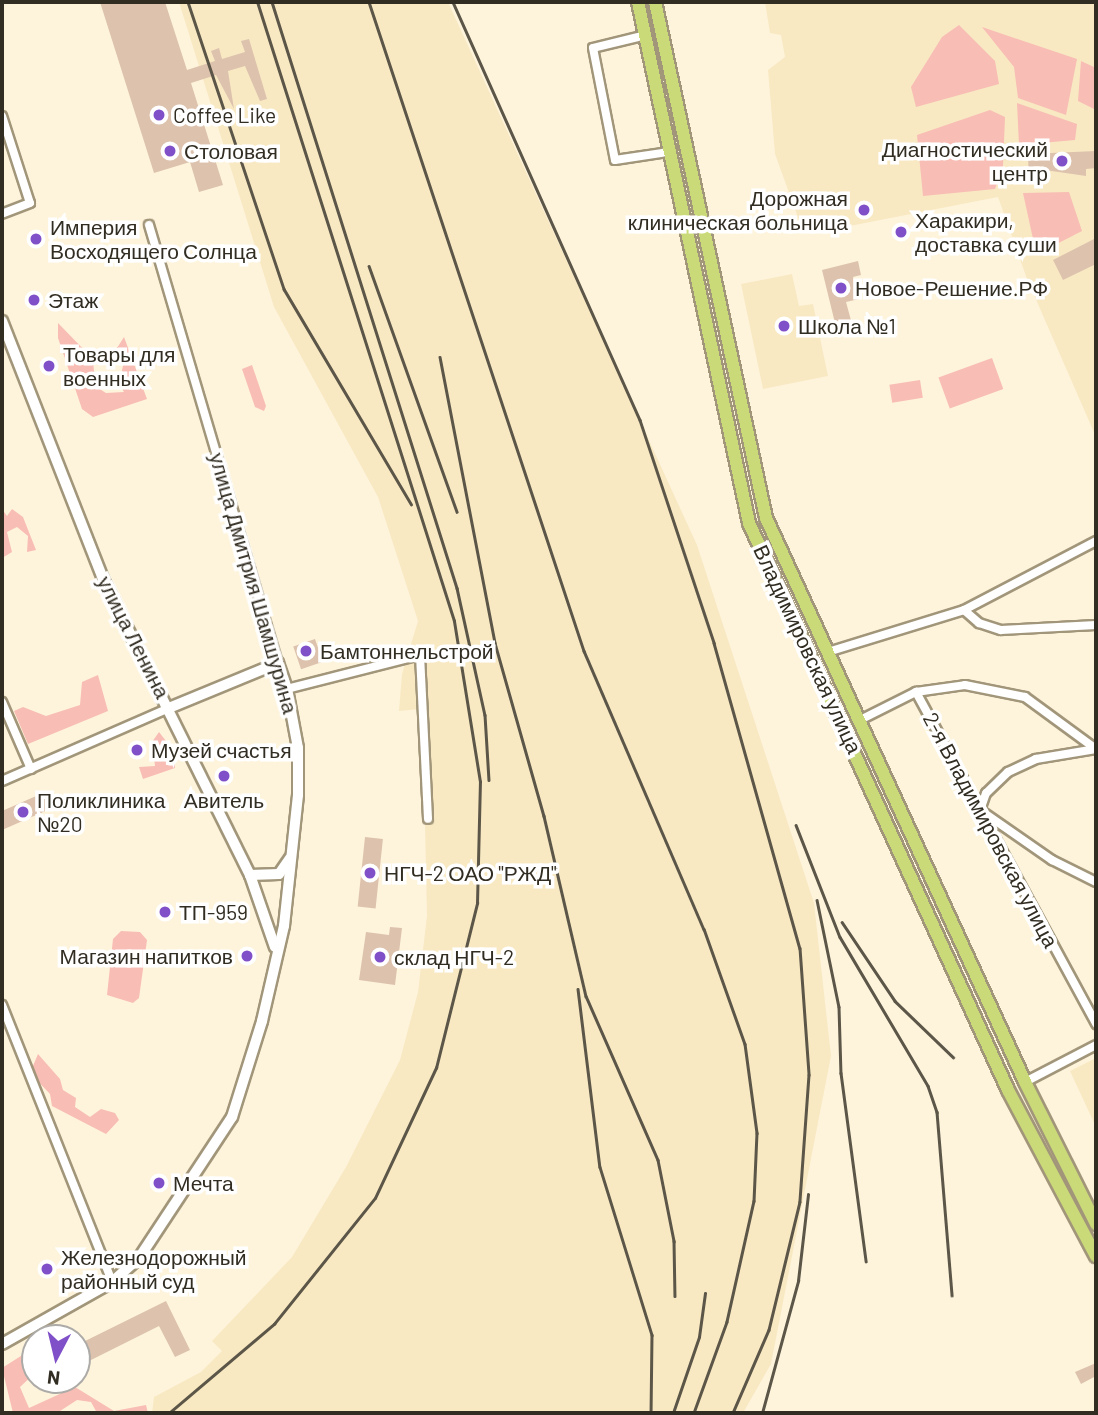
<!DOCTYPE html>
<html>
<head>
<meta charset="utf-8">
<style>
	body { margin:0 }
	#map { position:relative; width:1098px; height:1415px; overflow:hidden; background:#fef4dc; font-family:Barlow,sans-serif }
	div>[style] { position:absolute }
	[style*='--x'] { left:calc(var(--x)*1px); top:calc(var(--y)*1px); width:calc(var(--w)*1px); rotate:calc(var(--a)*1deg) }
	.built>* { inset:0; background:#f8e9c3 }
	.green>* { inset:0; background:#f8bdb4; transform-origin:0 0 }
	.building>* { inset:0; background:#ddc2ad; transform-origin:0 0 }
	.roads { filter:drop-shadow(2px 0 #a2967a) drop-shadow(-2px 0 #a2967a) drop-shadow(0 2px #a2967a) drop-shadow(0 -2px #a2967a) }
	.minor>* { height:8px; margin:-4px; padding:0 4px; transform-origin:4px; border-radius:4px; background:#fff }
	.tertiary>* { height:10px; margin:-5px; padding:0 5px; transform-origin:5px; border-radius:5px; background:#fff }
	.primary>* { height:12px; margin:-6px; padding:0 6px; transform-origin:6px; border-radius:6px; background:#cbda78 }
	.rail>* { height:2.5px; margin:-1.25px; padding:0 1.25px; transform-origin:1.25px; border-radius:1.25px; background:#5c5648 }
	.dots>* { width:19px; height:19px; translate:-50% -50%; box-sizing:border-box; border:4px solid #fff; border-radius:50% }
	span { translate:-50% -50%; white-space:nowrap; text-align:center; line-height:1.15; -webkit-text-stroke:7px #fff; paint-order:stroke }
	.poi-label { font-size:21px; color:#322d22 }
	.left { translate:0 -50%; text-align:left }
	.right { translate:-100% -50%; text-align:right }
	.street-label { font-size:21px; color:#322d22 }
	.frame { position:absolute; inset:0; border:4px solid #322d22; pointer-events:none }
	.north { position:absolute; left:21px; top:1324px; width:70px; height:70px; box-sizing:border-box; background:#fff; border:2px solid #adaba7; border-radius:50%; rotate:187deg; font-size:19px; font-weight:700; line-height:28px; text-align:center; color:#322d22 }
	.north::after { content:''; display:block; margin:auto; width:24px; height:32px; background:#8050c9; clip-path:polygon(50% 0,100% 100%,50% 72%,0 100%) }
</style>
</head>
<body>
<div id="map">
	<div class="built">
		<i style="clip-path:polygon(179px 2px,448px 2px,697px 545px,814px 903px,831px 1056px,771px 1364px,743px 1413px,152px 1413px,154px 1397px,201px 1372px,222px 1351px,212px 1341px,292px 1257px,346px 1167px,400px 1060px,418px 992px,427px 916px,423px 733px,420px 709px,399px 711px,402px 674px,418px 621px,378px 497px,274px 307px)"></i>
		<i style="clip-path:polygon(765px 2px,1096px 2px,1096px 437px,1027px 279px,998px 197px,814px 233px,800px 223px,775px 154px,768px 70px,785px 57px,781px 35px,770px 33px)"></i>
		<i style="clip-path:polygon(792px 274px,799px 306px,813px 304px,828px 376px,763px 389px,741px 284px)"></i>
		<i style="clip-path:polygon(1096px 1058px,1096px 1127px,1070px 1071px)"></i>
	</div>
	<div class="green">
		<i style="clip-path:polygon(959px 25px,995px 61px,999px 84px,916px 107px,911px 87px,942px 37px)"></i>
		<i style="clip-path:polygon(982px 27px,1077px 59px,1066px 115px,1018px 98px,1014px 67px)"></i>
		<i style="clip-path:polygon(1081px 61px,1096px 68px,1096px 110px,1078px 101px)"></i>
		<i style="clip-path:polygon(1017px 103px,1077px 124px,1075px 140px,1019px 145px)"></i>
		<i style="clip-path:polygon(990px 110px,1005px 117px,1003px 166px,995px 189px,923px 196px,917px 135px)"></i>
		<i style="clip-path:polygon(1069px 192px,1082px 231px,1043px 251px,1035px 248px,1023px 193px)"></i>
		<i style="clip-path:polygon(58px 323px,93px 359px,95px 386px,106px 393px,124px 392px,119px 384px,124px 361px,117px 348px,124px 337px,147px 399px,93px 417px,82px 409px,58px 338px)"></i>
		<i style="left:992px;top:358px;width:33px;height:57px;rotate:70deg"></i>
		<i style="clip-path:polygon(252px 365px,266px 406px,264px 411px,255px 407px,242px 369px)"></i>
		<i style="left:920px;top:380px;width:18px;height:31px;rotate:81deg"></i>
		<i style="clip-path:polygon(2px 509px,7px 516px,12px 509px,23px 517px,36px 550px,27px 552px,28px 536px,17px 527px,7px 532px,12px 552px,2px 558px)"></i>
		<i style="clip-path:polygon(98px 675px,108px 711px,28px 744px,14px 711px,23px 707px,46px 716px,80px 705px,82px 682px)"></i>
		<i style="clip-path:polygon(159px 732px,173px 750px,175px 768px,143px 779px,139px 767px,155px 766px,152px 742px)"></i>
		<i style="clip-path:polygon(121px 931px,140px 932px,147px 940px,139px 998px,133px 1003px,107px 995px,113px 939px)"></i>
		<i style="clip-path:polygon(38px 1054px,60px 1079px,63px 1090px,76px 1098px,75px 1107px,90px 1117px,101px 1109px,115px 1113px,119px 1120px,106px 1134px,52px 1106px,50px 1094px,30px 1073px)"></i>
		<i style="clip-path:polygon(35px 1347px,35px 1373px,20px 1387px,29px 1408px,75px 1387px,114px 1411px,146px 1405px,148px 1413px,97px 1413px,91px 1402px,77px 1400px,57px 1413px,13px 1413px,2px 1368px)"></i>
	</div>
	<div class="building">
		<i style="clip-path:polygon(100px 2px,165px 2px,187px 70px,215px 61px,211px 51px,219px 48px,222px 59px,245px 52px,241px 41px,249px 39px,267px 99px,260px 101px,245px 66px,228px 71px,234px 109px,216px 75px,191px 83px,223px 185px,199px 192px,190px 162px,154px 173px)"></i>
		<i style="clip-path:polygon(1096px 151px,1096px 168px,1086px 169px,1086px 176px,1045px 170px,1046px 184px,1029px 184px,1028px 154px)"></i>
		<i style="clip-path:polygon(1096px 238px,1096px 264px,1063px 280px,1053px 260px)"></i>
		<i style="clip-path:polygon(858px 261px,861px 275px,853px 277px,859px 299px,846px 302px,852px 324px,836px 327px,822px 270px)"></i>
		<i style="left:315px;top:639px;width:24px;height:23px;rotate:71deg"></i>
		<i style="clip-path:polygon(43px 793px,50px 809px,2px 830px,2px 811px)"></i>
		<i style="left:365px;top:837px;width:18px;height:70px;rotate:6deg"></i>
		<i style="clip-path:polygon(390px 927px,402px 928px,395px 985px,359px 980px,366px 932px,389px 935px)"></i>
		<i style="clip-path:polygon(166px 1301px,190px 1350px,175px 1357px,159px 1326px,77px 1367px,77px 1345px)"></i>
		<i style="clip-path:polygon(1096px 1363px,1096px 1376px,1081px 1384px,1075px 1372px)"></i>
	</div>
	<div class="roads">
		<div class="minor">
			<i style="--x:638;--y:37;--w:46;--a:166.3"></i>
			<i style="--x:593;--y:48;--w:114;--a:78.9"></i>
			<i style="--x:615;--y:160;--w:48;--a:-8.5"></i>
			<i style="--x:2;--y:116;--w:91;--a:72.2"></i>
			<i style="--x:30;--y:203;--w:30;--a:159"></i>
			<i style="--x:149;--y:225;--w:457;--a:73.6"></i>
			<i style="--x:964;--y:610;--w:20;--a:41"></i>
			<i style="--x:979;--y:623;--w:23;--a:18"></i>
			<i style="--x:1001;--y:630;--w:95;--a:-3"></i>
			<i style="--x:831;--y:651;--w:139;--a:-17.1"></i>
			<i style="--x:964;--y:610;--w:149;--a:-27.6"></i>
			<i style="--x:287;--y:689;--w:137;--a:-14.3"></i>
			<i style="--x:420;--y:655;--w:164;--a:87.2"></i>
			<i style="--x:916;--y:692;--w:49;--a:-8.1"></i>
			<i style="--x:965;--y:685;--w:61;--a:11.3"></i>
			<i style="--x:1025;--y:697;--w:88;--a:36.2"></i>
			<i style="--x:2;--y:702;--w:73;--a:66.6"></i>
			<i style="--x:860;--y:720;--w:63;--a:-26.6"></i>
			<i style="--x:916;--y:692;--w:378;--a:61.5"></i>
			<i style="--x:1096;--y:749;--w:61;--a:170.5"></i>
			<i style="--x:1036;--y:759;--w:31;--a:155"></i>
			<i style="--x:1008;--y:772;--w:30;--a:136"></i>
			<i style="--x:986;--y:793;--w:18;--a:109"></i>
			<i style="--x:980;--y:810;--w:88;--a:34.8"></i>
			<i style="--x:1052;--y:860;--w:49;--a:26.6"></i>
			<i style="--x:2;--y:781;--w:182;--a:-23.6"></i>
			<i style="--x:2;--y:1005;--w:298;--a:68.3"></i>
			<i style="--x:1025;--y:1082;--w:80;--a:-27.5"></i>
		</div>
		<div class="tertiary">
			<i style="--x:2;--y:321;--w:277;--a:68.6"></i>
			<i style="--x:103;--y:579;--w:330;--a:63.6"></i>
			<i style="--x:250;--y:875;--w:76;--a:70.9"></i>
			<i style="--x:250;--y:875;--w:29;--a:-2"></i>
			<i style="--x:279;--y:874;--w:19;--a:-55"></i>
			<i style="--x:2;--y:1344;--w:126;--a:-29.4"></i>
			<i style="--x:112;--y:1282;--w:36;--a:-42"></i>
			<i style="--x:139;--y:1258;--w:169;--a:-56.6"></i>
			<i style="--x:232;--y:1117;--w:101;--a:-72.6"></i>
			<i style="--x:262;--y:1021;--w:98;--a:-77"></i>
			<i style="--x:284;--y:926;--w:132;--a:-83.9"></i>
			<i style="--x:298;--y:795;--w:47;--a:-90"></i>
			<i style="--x:298;--y:748;--w:60;--a:-100.6"></i>
			<i style="--x:287;--y:689;--w:28;--a:-109"></i>
			<i style="--x:278;--y:663;--w:118;--a:157.6"></i>
		</div>
		<div class="primary">
			<i style="--x:638;--y:2;--w:533;--a:77.97"></i>
			<i style="--x:749;--y:523;--w:623;--a:65.45"></i>
			<i style="--x:1008;--y:1090;--w:188;--a:62.1"></i>
			<i style="--x:655;--y:2;--w:528;--a:77.86"></i>
			<i style="--x:766;--y:518;--w:621;--a:65.33"></i>
			<i style="--x:1025;--y:1082;--w:159;--a:63.4"></i>
		</div>
	</div>
	<div class="rail">
		<i style="--x:188;--y:2;--w:303;--a:71.5"></i>
		<i style="--x:284;--y:289;--w:250;--a:59.4"></i>
		<i style="--x:272;--y:2;--w:615;--a:72.48"></i>
		<i style="--x:457;--y:588;--w:130;--a:77.6"></i>
		<i style="--x:485;--y:715;--w:65;--a:86.5"></i>
		<i style="--x:369;--y:2;--w:684;--a:71.67"></i>
		<i style="--x:584;--y:651;--w:303;--a:66.7"></i>
		<i style="--x:704;--y:929;--w:122;--a:70.4"></i>
		<i style="--x:745;--y:1044;--w:90;--a:82.3"></i>
		<i style="--x:757;--y:1133;--w:68;--a:92.5"></i>
		<i style="--x:754;--y:1201;--w:124;--a:102.6"></i>
		<i style="--x:727;--y:1322;--w:97;--a:109.9"></i>
		<i style="--x:453;--y:2;--w:458;--a:65.9"></i>
		<i style="--x:640;--y:420;--w:235;--a:71.6"></i>
		<i style="--x:714;--y:643;--w:317;--a:74.3"></i>
		<i style="--x:800;--y:948;--w:127;--a:85.9"></i>
		<i style="--x:809;--y:1075;--w:127;--a:94.1"></i>
		<i style="--x:800;--y:1202;--w:132;--a:103.6"></i>
		<i style="--x:769;--y:1330;--w:90;--a:113.4"></i>
		<i style="--x:369;--y:266;--w:261;--a:70.3"></i>
		<i style="--x:440;--y:357;--w:291;--a:79.1"></i>
		<i style="--x:495;--y:643;--w:180;--a:74.2"></i>
		<i style="--x:544;--y:816;--w:185;--a:76.9"></i>
		<i style="--x:586;--y:996;--w:179;--a:66.3"></i>
		<i style="--x:658;--y:1160;--w:83;--a:78.8"></i>
		<i style="--x:674;--y:1241;--w:55;--a:89"></i>
		<i style="--x:796;--y:825;--w:120;--a:68.6"></i>
		<i style="--x:840;--y:937;--w:173;--a:59.4"></i>
		<i style="--x:928;--y:1086;--w:28;--a:71"></i>
		<i style="--x:937;--y:1112;--w:184;--a:85.3"></i>
		<i style="--x:817;--y:900;--w:109;--a:78.4"></i>
		<i style="--x:839;--y:1007;--w:66;--a:88.3"></i>
		<i style="--x:841;--y:1073;--w:190;--a:82.4"></i>
		<i style="--x:842;--y:922;--w:95;--a:56.1"></i>
		<i style="--x:895;--y:1001;--w:81;--a:44"></i>
		<i style="--x:578;--y:989;--w:179;--a:83"></i>
		<i style="--x:600;--y:1167;--w:176;--a:72.8"></i>
		<i style="--x:652;--y:1335;--w:78;--a:90.7"></i>
		<i style="--x:169;--y:1413;--w:138;--a:-40.3"></i>
		<i style="--x:274;--y:1324;--w:161;--a:-51.3"></i>
		<i style="--x:375;--y:1198;--w:144;--a:-64.9"></i>
		<i style="--x:436;--y:1068;--w:170;--a:-76"></i>
		<i style="--x:477;--y:903;--w:121;--a:-88.6"></i>
		<i style="--x:480;--y:782;--w:163;--a:-99.2"></i>
		<i style="--x:454;--y:621;--w:650;--a:-107.65"></i>
		<i style="--x:673;--y:1413;--w:80;--a:-71.1"></i>
		<i style="--x:699;--y:1337;--w:44;--a:-82.2"></i>
		<i style="--x:762;--y:1413;--w:137;--a:-74.7"></i>
		<i style="--x:798;--y:1281;--w:87;--a:-83.4"></i>
	</div>
	<div class="dots">
		<i style="left:159px;top:115px;background:#8050c9"></i>
		<i style="left:170px;top:151px;background:#8050c9"></i>
		<i style="left:1062px;top:161px;background:#8050c9"></i>
		<i style="left:864px;top:210px;background:#8050c9"></i>
		<i style="left:901px;top:232px;background:#8050c9"></i>
		<i style="left:36px;top:239px;background:#8050c9"></i>
		<i style="left:841px;top:288px;background:#8050c9"></i>
		<i style="left:34px;top:300px;background:#8050c9"></i>
		<i style="left:784px;top:326px;background:#8050c9"></i>
		<i style="left:49px;top:366px;background:#8050c9"></i>
		<i style="left:306px;top:651px;background:#8050c9"></i>
		<i style="left:137px;top:750px;background:#8050c9"></i>
		<i style="left:224px;top:776px;background:#8050c9"></i>
		<i style="left:23px;top:812px;background:#8050c9"></i>
		<i style="left:370px;top:873px;background:#8050c9"></i>
		<i style="left:165px;top:912px;background:#8050c9"></i>
		<i style="left:247px;top:956px;background:#8050c9"></i>
		<i style="left:380px;top:957px;background:#8050c9"></i>
		<i style="left:159px;top:1183px;background:#8050c9"></i>
		<i style="left:47px;top:1269px;background:#8050c9"></i>
	</div>
	<div class="poi-label">
		<span class="left" style="left:173px;top:115px">Coffee Like</span>
		<span class="right" style="left:1048px;top:161px">Диагностический<br>центр</span>
		<span class="left" style="left:184px;top:151px">Столовая</span>
		<span class="right" style="left:848px;top:210px">Дорожная<br>клиническая больница</span>
		<span class="left" style="left:915px;top:232px">Харакири,<br>доставка суши</span>
		<span class="left" style="left:50px;top:239px">Империя<br>Восходящего Солнца</span>
		<span class="left" style="left:855px;top:288px">Новое-Решение.РФ</span>
		<span class="left" style="left:48px;top:300px">Этаж</span>
		<span class="left" style="left:798px;top:326px">Школа №1</span>
		<span class="left" style="left:63px;top:366px">Товары для<br>военных</span>
		<span class="left" style="left:320px;top:651px">Бамтоннельстрой</span>
		<span class="left" style="left:151px;top:750px">Музей счастья</span>
		<span class="left" style="left:37px;top:812px">Поликлиника<br>№20</span>
		<span style="left:224px;top:800px">Авитель</span>
		<span class="left" style="left:384px;top:873px">НГЧ-2 ОАО "РЖД"</span>
		<span class="left" style="left:179px;top:912px">ТП-959</span>
		<span class="right" style="left:233px;top:956px">Магазин напитков</span>
		<span class="left" style="left:394px;top:957px">склад НГЧ-2</span>
		<span class="left" style="left:173px;top:1183px">Мечта</span>
		<span class="left" style="left:61px;top:1269px">Железнодорожный<br>районный суд</span>
	</div>
	<div class="street-label">
		<span style="left:254px;top:583px;rotate:74deg">улица Дмитрия Шамшурина</span>
		<span style="left:134px;top:637px;rotate:63deg">улица Ленина</span>
		<span style="left:808px;top:649px;rotate:65deg">Владимировская улица</span>
		<span style="left:991px;top:830px;rotate:62deg">2-я Владимировская улица</span>
	</div>
	<div class="frame"></div>
	<div class="north">N</div>
</div>
</body>
</html>
